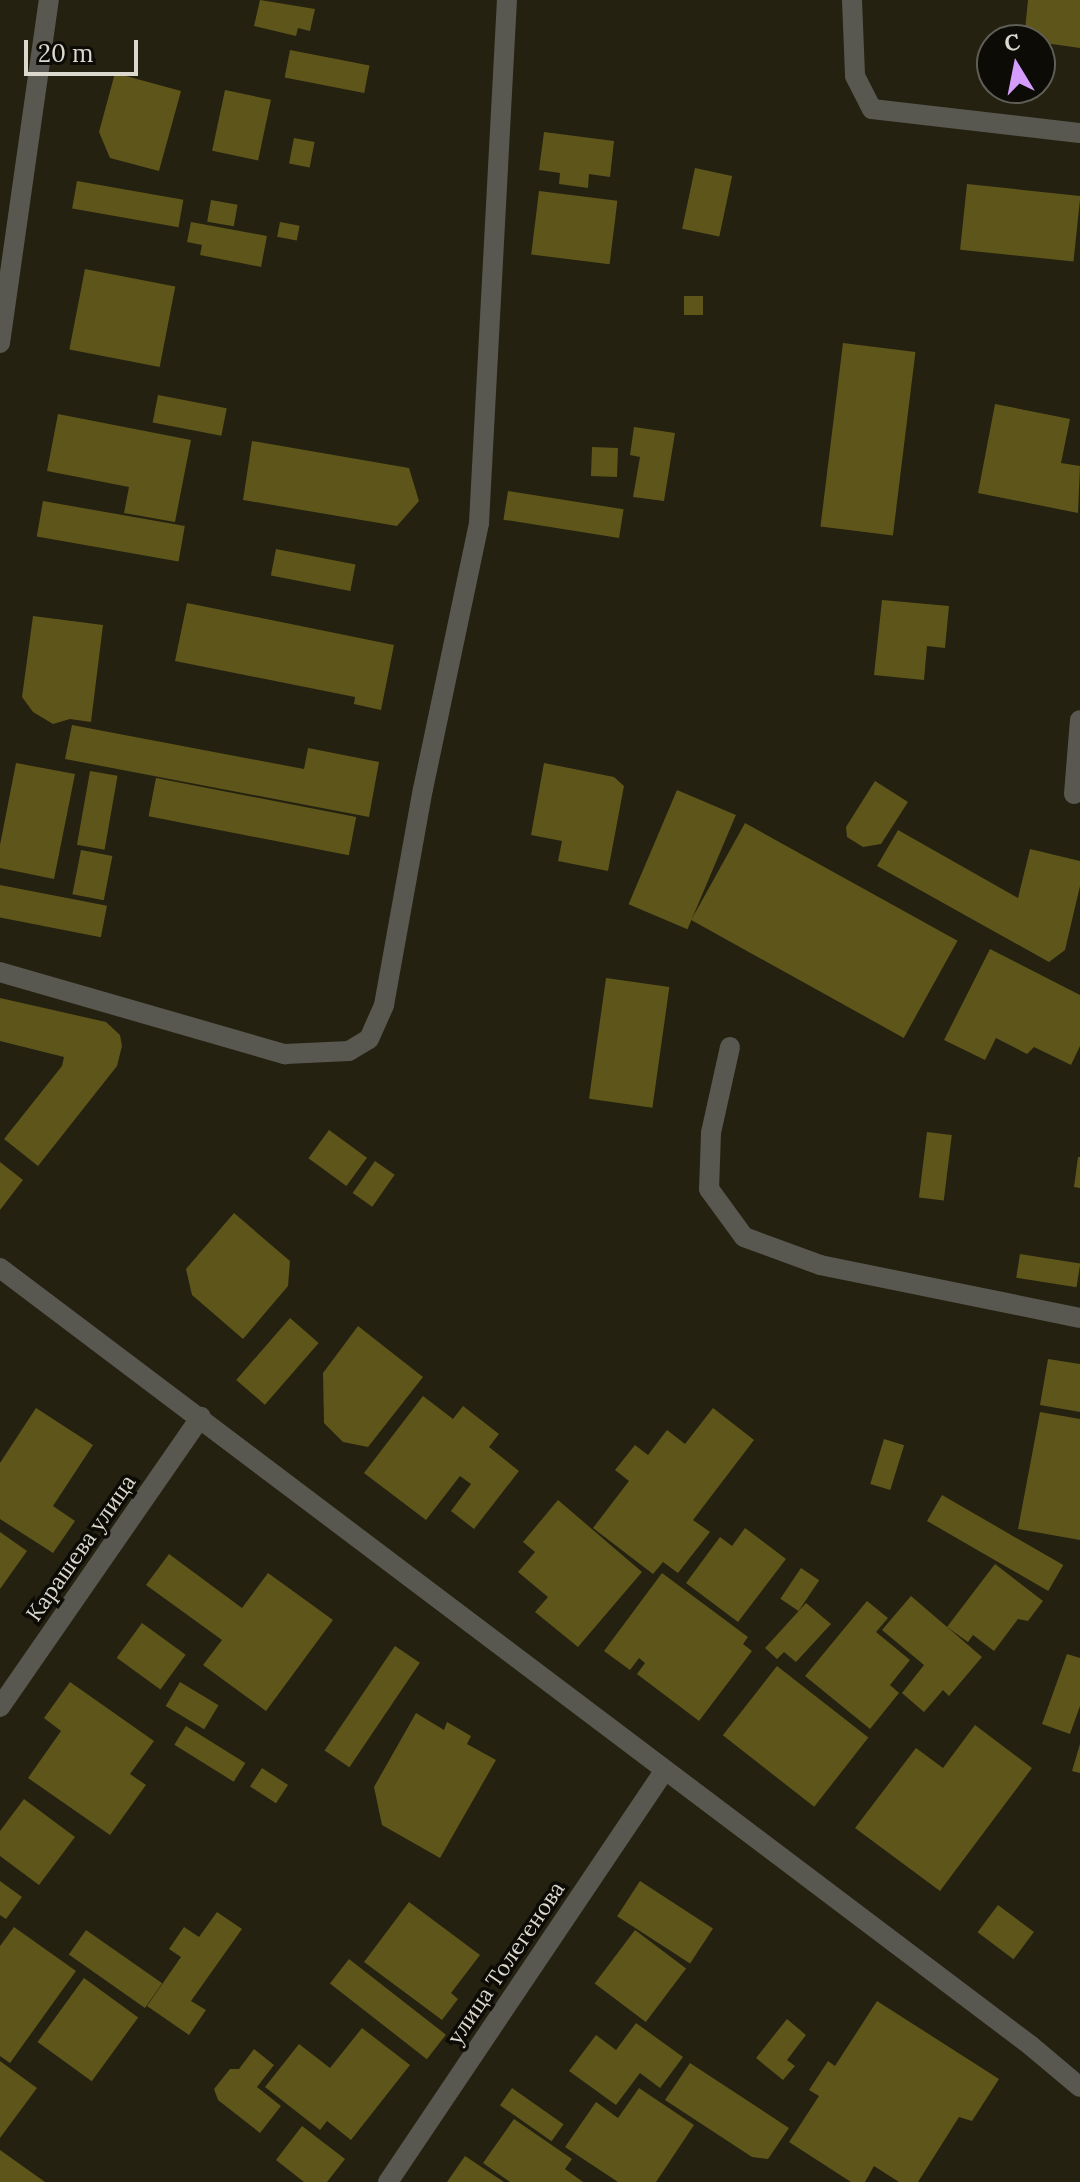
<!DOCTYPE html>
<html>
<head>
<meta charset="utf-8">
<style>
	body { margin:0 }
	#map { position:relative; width:1080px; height:2182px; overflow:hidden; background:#242110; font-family:Lora,serif }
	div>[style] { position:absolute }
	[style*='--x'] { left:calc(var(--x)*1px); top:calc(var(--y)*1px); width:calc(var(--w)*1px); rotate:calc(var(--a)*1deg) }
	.building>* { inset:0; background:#5e551a; transform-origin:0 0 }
	.street>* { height:20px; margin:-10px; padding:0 10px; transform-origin:10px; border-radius:10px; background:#595850 }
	span { translate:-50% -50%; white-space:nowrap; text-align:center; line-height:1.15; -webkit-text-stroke:7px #0c0b05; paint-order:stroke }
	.street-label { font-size:22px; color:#dbd9ce }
	.north { position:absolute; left:976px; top:24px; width:80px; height:80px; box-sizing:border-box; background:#0c0b05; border:2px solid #5f5d55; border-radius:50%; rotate:350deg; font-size:22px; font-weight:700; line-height:32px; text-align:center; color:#dbd9ce }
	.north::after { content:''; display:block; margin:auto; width:28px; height:36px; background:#d49cfc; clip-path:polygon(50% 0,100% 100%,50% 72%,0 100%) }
	.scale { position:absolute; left:24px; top:40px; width:114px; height:36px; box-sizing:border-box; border:4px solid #dbd9ce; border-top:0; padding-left:10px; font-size:24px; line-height:28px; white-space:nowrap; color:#dbd9ce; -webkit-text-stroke:6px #0c0b05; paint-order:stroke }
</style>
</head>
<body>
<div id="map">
	<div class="building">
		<i style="clip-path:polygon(260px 0,315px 9px,310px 31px,298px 28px,296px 36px,254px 26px)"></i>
		<i style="clip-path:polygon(1028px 0,1080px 0,1080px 48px,1024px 40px)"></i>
		<i style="left:290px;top:50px;width:81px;height:28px;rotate:11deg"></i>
		<i style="clip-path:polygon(115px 73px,181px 91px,159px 171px,110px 158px,99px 132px)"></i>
		<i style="left:225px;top:90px;width:47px;height:62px;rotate:12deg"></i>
		<i style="clip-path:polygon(544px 132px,614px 141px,610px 177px,589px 174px,588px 188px,559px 184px,560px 173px,539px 170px)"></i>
		<i style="left:294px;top:138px;width:21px;height:26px;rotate:11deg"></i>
		<i style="left:695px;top:168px;width:38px;height:62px;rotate:12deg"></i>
		<i style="left:77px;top:181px;width:108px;height:28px;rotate:10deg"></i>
		<i style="left:967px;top:184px;width:114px;height:66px;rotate:6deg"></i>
		<i style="left:539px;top:191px;width:79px;height:64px;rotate:7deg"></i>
		<i style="left:211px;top:200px;width:27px;height:22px;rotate:10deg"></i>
		<i style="clip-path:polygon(191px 222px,267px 236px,261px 267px,200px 255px,202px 245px,187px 242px)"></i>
		<i style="left:280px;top:222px;width:20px;height:15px;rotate:11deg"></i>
		<i style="left:85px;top:269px;width:92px;height:82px;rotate:11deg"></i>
		<i style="left:703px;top:296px;width:19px;height:19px;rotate:90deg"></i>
		<i style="left:843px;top:343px;width:73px;height:185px;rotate:7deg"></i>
		<i style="left:158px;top:395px;width:70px;height:28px;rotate:11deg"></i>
		<i style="clip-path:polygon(995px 404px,1070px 419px,1061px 463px,1080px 466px,1078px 513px,978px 493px)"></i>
		<i style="clip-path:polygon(58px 414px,191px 440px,175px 522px,124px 513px,129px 487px,47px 471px)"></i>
		<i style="clip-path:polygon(634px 427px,675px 433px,664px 501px,633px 497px,640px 457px,630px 455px)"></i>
		<i style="clip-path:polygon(252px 441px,409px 468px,419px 501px,397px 526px,243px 500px)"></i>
		<i style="left:592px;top:447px;width:26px;height:29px;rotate:2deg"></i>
		<i style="left:508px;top:491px;width:117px;height:29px;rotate:9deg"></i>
		<i style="left:43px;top:501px;width:144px;height:36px;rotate:10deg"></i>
		<i style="left:276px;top:549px;width:81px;height:27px;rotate:11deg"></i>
		<i style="clip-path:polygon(882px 600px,949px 606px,945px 648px,927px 646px,924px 680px,874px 675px)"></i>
		<i style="clip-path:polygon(187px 603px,394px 645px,381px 710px,354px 704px,355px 697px,175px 661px)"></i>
		<i style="clip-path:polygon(33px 616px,103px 625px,91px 722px,70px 719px,53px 724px,33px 712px,22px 697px)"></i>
		<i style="clip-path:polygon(72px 725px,304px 769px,308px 748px,379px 762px,369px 817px,65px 759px)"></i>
		<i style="clip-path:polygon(16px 763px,75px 774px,54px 879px,0 868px,0 845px)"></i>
		<i style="clip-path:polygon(544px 763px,614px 777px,624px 786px,608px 871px,558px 861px,562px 841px,531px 835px)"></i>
		<i style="left:90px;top:771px;width:28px;height:75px;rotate:10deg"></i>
		<i style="left:156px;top:778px;width:204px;height:39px;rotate:11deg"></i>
		<i style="clip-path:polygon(875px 781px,908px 802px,881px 844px,863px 847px,847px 837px,846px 827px)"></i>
		<i style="left:677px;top:790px;width:64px;height:124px;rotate:23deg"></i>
		<i style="left:745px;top:823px;width:243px;height:111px;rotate:29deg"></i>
		<i style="clip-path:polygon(898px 830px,1018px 898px,1030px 849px,1080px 861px,1080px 886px,1065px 950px,1049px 962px,877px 866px)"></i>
		<i style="left:81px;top:850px;width:32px;height:45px;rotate:11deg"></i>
		<i style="left:0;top:885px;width:109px;height:32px;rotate:11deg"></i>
		<i style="clip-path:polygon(990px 949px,1080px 995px,1080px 1046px,1071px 1065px,1034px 1047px,1027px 1054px,996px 1038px,985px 1060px,944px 1040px)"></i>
		<i style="left:606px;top:978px;width:64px;height:122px;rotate:8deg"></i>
		<i style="clip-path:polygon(0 998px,106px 1022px,120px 1035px,122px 1046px,117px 1066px,38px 1166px,4px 1139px,62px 1066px,64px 1057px,0 1041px)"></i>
		<i style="left:329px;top:1130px;width:47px;height:35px;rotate:36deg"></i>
		<i style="left:927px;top:1132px;width:25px;height:66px;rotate:7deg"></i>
		<i style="clip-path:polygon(1078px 1157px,1080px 1157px,1080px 1188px,1074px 1187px)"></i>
		<i style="left:375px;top:1161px;width:24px;height:39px;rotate:35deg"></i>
		<i style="clip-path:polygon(0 1162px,23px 1180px,0 1210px)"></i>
		<i style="clip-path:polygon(234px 1213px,290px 1261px,288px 1286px,243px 1339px,192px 1295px,186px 1269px)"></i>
		<i style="left:1020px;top:1254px;width:61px;height:24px;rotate:9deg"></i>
		<i style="left:290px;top:1318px;width:38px;height:82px;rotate:41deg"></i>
		<i style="clip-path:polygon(358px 1326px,423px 1377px,368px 1447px,343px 1442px,324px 1423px,323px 1373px)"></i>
		<i style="clip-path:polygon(1048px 1359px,1080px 1364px,1080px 1412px,1040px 1405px)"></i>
		<i style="clip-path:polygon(423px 1396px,453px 1419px,463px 1406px,499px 1434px,489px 1447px,519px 1471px,474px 1529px,451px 1511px,471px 1484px,460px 1476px,426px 1520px,364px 1473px)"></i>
		<i style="clip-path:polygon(36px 1408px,93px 1445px,53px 1506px,75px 1521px,53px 1553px,0 1519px,0 1463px)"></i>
		<i style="clip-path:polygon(713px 1408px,754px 1440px,693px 1520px,710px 1532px,678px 1573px,663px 1562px,653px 1574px,593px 1528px,629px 1481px,615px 1470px,635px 1445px,648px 1455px,667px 1430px,685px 1444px)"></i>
		<i style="clip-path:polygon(1040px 1412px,1080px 1419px,1080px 1540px,1018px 1529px)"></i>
		<i style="left:884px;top:1439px;width:21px;height:47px;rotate:17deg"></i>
		<i style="left:942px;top:1495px;width:140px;height:30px;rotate:30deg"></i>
		<i style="clip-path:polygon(558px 1500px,642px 1572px,578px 1647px,535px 1612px,548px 1597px,518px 1572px,535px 1552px,523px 1542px)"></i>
		<i style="clip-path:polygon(745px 1528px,786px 1559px,738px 1622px,686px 1583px,720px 1537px,732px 1546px)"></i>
		<i style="clip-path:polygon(0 1532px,27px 1551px,0 1589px)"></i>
		<i style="clip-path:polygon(169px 1554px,242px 1608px,268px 1573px,333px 1620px,266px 1711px,203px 1665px,222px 1640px,146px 1585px)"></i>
		<i style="clip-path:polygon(995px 1564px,1043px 1601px,1028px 1621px,1018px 1619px,994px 1651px,973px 1635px,968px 1642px,947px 1627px)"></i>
		<i style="left:801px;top:1568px;width:22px;height:37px;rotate:34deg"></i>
		<i style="clip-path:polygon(662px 1573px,748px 1637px,743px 1644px,752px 1651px,699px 1721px,637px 1674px,645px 1663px,639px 1658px,630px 1670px,604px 1651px)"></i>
		<i style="clip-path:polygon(911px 1596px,982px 1657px,949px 1696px,943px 1690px,924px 1712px,902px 1693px,924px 1665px,882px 1630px)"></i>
		<i style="clip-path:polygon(867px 1601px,888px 1618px,876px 1632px,910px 1660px,890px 1685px,899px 1693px,870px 1729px,805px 1676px)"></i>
		<i style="clip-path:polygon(806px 1603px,831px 1624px,796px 1662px,784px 1652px,777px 1659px,765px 1648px)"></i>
		<i style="left:142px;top:1623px;width:54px;height:43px;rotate:36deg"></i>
		<i style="left:395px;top:1646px;width:30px;height:126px;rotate:34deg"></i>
		<i style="clip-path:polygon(1067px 1654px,1080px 1658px,1080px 1706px,1070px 1734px,1042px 1724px)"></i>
		<i style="left:777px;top:1666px;width:116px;height:88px;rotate:38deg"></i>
		<i style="clip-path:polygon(70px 1682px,154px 1741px,130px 1774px,146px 1785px,110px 1835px,28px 1778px,61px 1731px,44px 1718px)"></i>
		<i style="left:180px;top:1682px;width:45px;height:28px;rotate:31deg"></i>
		<i style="clip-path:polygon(416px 1713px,444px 1730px,447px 1722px,471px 1736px,467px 1744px,496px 1760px,440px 1858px,382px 1825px,374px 1787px)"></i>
		<i style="clip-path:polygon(975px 1725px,1032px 1768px,940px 1891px,855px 1828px,916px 1748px,943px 1768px)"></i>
		<i style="left:186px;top:1726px;width:70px;height:22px;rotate:32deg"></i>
		<i style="clip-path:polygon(1080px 1744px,1080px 1773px,1072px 1771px)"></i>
		<i style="left:262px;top:1768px;width:31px;height:22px;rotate:33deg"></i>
		<i style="clip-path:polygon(24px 1799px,75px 1837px,39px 1885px,0 1856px,0 1831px)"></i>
		<i style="clip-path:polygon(0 1881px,22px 1897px,6px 1919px,0 1915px)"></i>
		<i style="left:640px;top:1881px;width:87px;height:42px;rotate:33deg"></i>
		<i style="clip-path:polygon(409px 1902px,480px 1955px,451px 1993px,458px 1999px,442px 2020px,364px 1962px)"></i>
		<i style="left:998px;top:1905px;width:45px;height:34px;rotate:37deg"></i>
		<i style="clip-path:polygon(217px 1912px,242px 1929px,191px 2001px,206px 2010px,189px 2035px,147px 2006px,181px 1957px,169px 1949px,184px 1927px,199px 1937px)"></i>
		<i style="clip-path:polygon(14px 1927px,76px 1971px,10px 2063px,0 2056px,0 1946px)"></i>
		<i style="left:86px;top:1930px;width:93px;height:30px;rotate:35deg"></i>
		<i style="left:635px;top:1930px;width:64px;height:67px;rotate:37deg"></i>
		<i style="left:349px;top:1959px;width:123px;height:31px;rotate:38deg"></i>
		<i style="left:84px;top:1978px;width:67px;height:79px;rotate:36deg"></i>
		<i style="clip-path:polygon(877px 2001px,999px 2079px,972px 2121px,959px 2117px,918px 2182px,899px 2182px,874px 2166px,865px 2182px,851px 2182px,789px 2142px,819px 2096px,809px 2090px,828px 2061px,835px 2066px)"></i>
		<i style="clip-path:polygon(787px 2019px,806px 2035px,787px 2060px,795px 2066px,783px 2080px,756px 2058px)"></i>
		<i style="clip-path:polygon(636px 2023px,683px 2057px,660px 2088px,640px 2073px,616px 2105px,569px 2071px,596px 2035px,616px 2050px)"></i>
		<i style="clip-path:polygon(362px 2028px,410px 2065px,351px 2140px,327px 2121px,320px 2130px,265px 2087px,299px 2044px,330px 2068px)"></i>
		<i style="clip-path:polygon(254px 2049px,274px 2065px,257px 2087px,281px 2106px,260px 2133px,218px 2100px,214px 2089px,230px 2069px,239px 2069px)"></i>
		<i style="clip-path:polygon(0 2061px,37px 2088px,0 2138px)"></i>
		<i style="clip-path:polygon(690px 2063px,789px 2128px,768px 2159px,752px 2157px,665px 2100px)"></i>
		<i style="left:512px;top:2088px;width:63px;height:21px;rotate:35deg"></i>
		<i style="clip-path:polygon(639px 2088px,694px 2125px,656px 2182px,618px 2182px,565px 2147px,596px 2102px,618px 2118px)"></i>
		<i style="clip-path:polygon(514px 2119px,572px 2159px,565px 2169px,583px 2182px,510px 2182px,483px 2163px)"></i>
		<i style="clip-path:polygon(302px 2126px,345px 2159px,327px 2182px,304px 2182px,276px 2160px)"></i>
		<i style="clip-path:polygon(0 2150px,45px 2182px,0 2182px)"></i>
		<i style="clip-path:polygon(465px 2156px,504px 2182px,447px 2182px)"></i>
	</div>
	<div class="street">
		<i style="--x:852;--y:0;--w:76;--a:87.7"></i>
		<i style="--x:855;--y:76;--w:37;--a:63"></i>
		<i style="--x:872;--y:109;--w:209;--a:6.6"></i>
		<i style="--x:0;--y:343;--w:346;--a:-81.9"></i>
		<i style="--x:1074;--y:794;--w:74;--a:-85.4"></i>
		<i style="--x:0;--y:972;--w:297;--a:16.1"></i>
		<i style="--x:285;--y:1054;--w:64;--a:-2.7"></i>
		<i style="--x:349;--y:1051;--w:23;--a:-31"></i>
		<i style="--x:369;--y:1039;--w:37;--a:-66"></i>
		<i style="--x:384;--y:1005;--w:219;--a:-79.8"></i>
		<i style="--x:423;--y:789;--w:272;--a:-78.1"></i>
		<i style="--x:479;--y:523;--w:524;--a:-86.94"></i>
		<i style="--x:730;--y:1047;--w:88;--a:102.5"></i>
		<i style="--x:711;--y:1133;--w:56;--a:92"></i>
		<i style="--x:709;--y:1189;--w:59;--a:53.9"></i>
		<i style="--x:744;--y:1237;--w:81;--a:20.2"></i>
		<i style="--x:820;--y:1265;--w:265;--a:11.5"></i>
		<i style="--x:0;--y:1268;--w:1290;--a:37.03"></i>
		<i style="--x:1030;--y:2045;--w:65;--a:40"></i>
		<i style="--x:0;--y:1707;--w:353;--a:-55.3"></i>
		<i style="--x:388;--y:2182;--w:495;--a:-56.1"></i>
	</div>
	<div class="street-label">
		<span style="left:81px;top:1548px;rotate:-55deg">Карашева улица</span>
		<span style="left:506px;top:1963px;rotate:-56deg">улица Толегенова</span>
	</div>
	<div class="north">С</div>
	<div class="scale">20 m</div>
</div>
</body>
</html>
